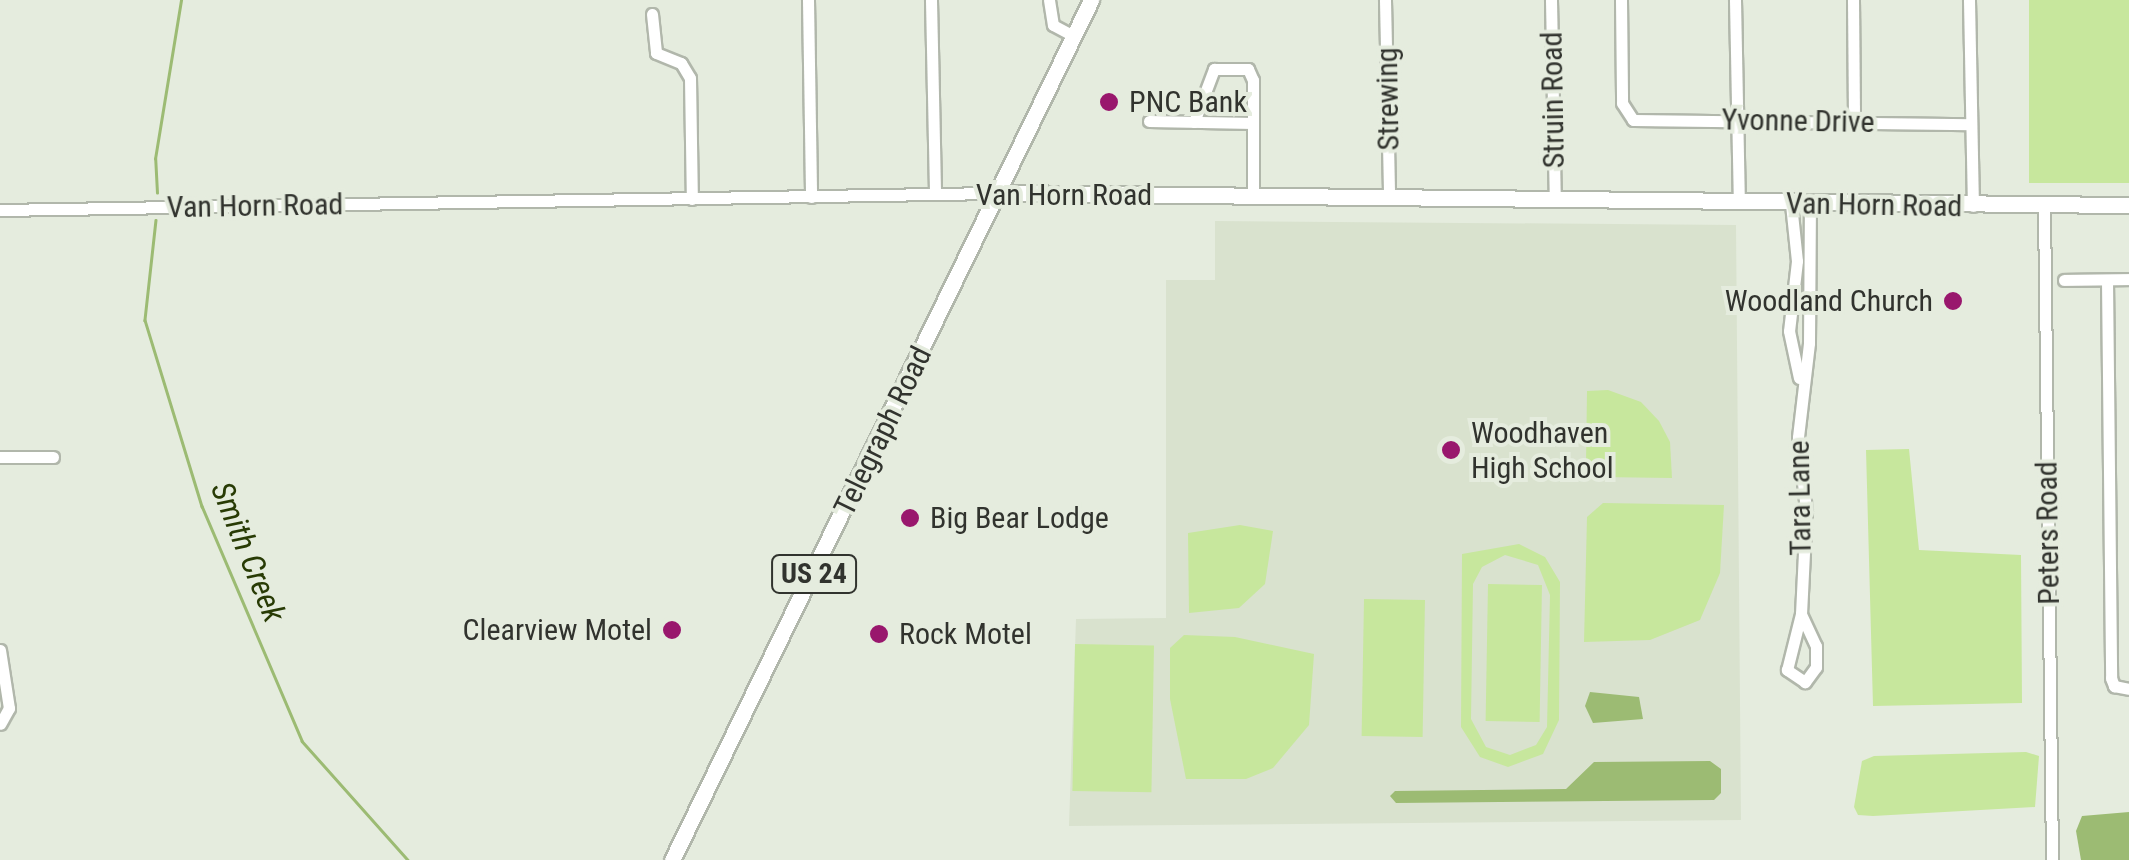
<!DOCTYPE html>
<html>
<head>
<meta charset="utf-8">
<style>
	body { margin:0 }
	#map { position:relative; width:2129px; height:860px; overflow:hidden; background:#e5ecde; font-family:"Roboto Condensed",sans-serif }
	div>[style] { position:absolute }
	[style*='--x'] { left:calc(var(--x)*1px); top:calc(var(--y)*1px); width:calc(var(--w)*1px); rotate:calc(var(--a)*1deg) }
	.built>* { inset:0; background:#d9e2ce }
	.green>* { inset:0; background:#c7e79d; transform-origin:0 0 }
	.water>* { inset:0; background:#9cbb73 }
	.stream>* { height:2.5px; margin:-1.25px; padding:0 1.25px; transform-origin:1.25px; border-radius:1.25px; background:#9cbb73 }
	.roads { filter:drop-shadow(2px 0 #b1b7ab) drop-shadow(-2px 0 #b1b7ab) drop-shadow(0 2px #b1b7ab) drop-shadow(0 -2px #b1b7ab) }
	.minor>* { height:11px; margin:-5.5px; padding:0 5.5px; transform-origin:5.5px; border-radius:5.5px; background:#fff }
	.major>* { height:15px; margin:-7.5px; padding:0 7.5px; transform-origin:7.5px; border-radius:7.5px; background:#fff }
	.dots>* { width:28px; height:28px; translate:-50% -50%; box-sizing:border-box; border:5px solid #e5ecde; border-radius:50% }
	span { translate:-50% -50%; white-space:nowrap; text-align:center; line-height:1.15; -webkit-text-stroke:8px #e5ecde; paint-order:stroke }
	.shield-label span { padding:2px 8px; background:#e5ecde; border:2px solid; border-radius:8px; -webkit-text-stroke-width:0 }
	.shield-label { font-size:28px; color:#31332e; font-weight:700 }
	.street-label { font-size:30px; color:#31332e }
	.poi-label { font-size:30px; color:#31332e }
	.left { translate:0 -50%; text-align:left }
	.right { translate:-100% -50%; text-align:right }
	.water-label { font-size:32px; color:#283b05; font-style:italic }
</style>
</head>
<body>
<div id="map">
	<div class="built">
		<i style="clip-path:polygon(1215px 221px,1736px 225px,1741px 820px,1069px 826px,1076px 619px,1166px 618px,1166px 280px,1215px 280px)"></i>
	</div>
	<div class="green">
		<i style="left:2029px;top:0;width:100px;height:183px"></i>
		<i style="clip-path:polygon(1608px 390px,1641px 402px,1659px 421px,1670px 442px,1672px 478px,1599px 477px,1586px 464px,1587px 391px)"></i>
		<i style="clip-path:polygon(1909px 449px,1919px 550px,2021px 555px,2022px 703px,1873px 706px,1866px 450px)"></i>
		<i style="clip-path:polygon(1603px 503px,1724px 505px,1720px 573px,1700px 620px,1650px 640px,1584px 642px,1587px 517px)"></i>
		<i style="clip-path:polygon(1240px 525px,1273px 531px,1265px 584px,1239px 608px,1189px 613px,1188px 533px)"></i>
		<i style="clip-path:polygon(evenodd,1519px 544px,1545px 557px,1560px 582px,1559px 720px,1543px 754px,1508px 767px,1480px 757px,1461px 727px,1462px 554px,1519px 544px,1505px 555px,1538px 565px,1550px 595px,1547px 727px,1536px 745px,1510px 755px,1486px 747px,1471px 719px,1473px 584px,1482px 567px,1505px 555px)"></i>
		<i style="left:1488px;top:584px;width:54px;height:137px;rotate:1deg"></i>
		<i style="left:1364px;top:599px;width:61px;height:137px;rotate:1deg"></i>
		<i style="clip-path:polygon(1184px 635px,1235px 637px,1314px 654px,1309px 725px,1273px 768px,1246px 779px,1186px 779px,1170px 699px,1170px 648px)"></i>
		<i style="left:1075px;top:644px;width:79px;height:147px;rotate:1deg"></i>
		<i style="clip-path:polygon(2026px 752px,2039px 756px,2035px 807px,1873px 816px,1858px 815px,1854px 807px,1862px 761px,1874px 756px)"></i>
	</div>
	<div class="water">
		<i style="clip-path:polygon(1590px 692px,1639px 697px,1643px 719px,1593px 723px,1585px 706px)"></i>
		<i style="clip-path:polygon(1710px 761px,1721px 769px,1721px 793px,1714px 800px,1396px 803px,1390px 796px,1395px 791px,1566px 789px,1594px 762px)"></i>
		<i style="clip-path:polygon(2129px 812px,2129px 860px,2081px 860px,2076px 831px,2082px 816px)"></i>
	</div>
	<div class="stream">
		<i style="--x:157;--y:193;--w:34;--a:-93"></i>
		<i style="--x:155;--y:159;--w:161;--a:-80.7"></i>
		<i style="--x:156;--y:220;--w:101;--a:96.3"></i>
		<i style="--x:145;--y:320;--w:195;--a:73"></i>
		<i style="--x:202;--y:506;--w:255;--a:66.9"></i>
		<i style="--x:302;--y:741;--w:159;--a:48.3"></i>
	</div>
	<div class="roads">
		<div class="minor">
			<i style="--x:808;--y:0;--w:197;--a:89.1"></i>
			<i style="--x:931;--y:0;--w:194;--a:88.8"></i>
			<i style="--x:1049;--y:0;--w:25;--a:81"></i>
			<i style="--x:1053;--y:25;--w:24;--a:28"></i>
			<i style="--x:1385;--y:0;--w:198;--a:88.8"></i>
			<i style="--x:1551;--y:0;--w:201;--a:88.9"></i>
			<i style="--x:1621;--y:0;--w:103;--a:89.4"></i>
			<i style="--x:1622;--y:103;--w:20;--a:57"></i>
			<i style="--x:1633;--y:120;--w:338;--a:0.7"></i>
			<i style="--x:1735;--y:0;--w:203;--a:88.9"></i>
			<i style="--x:1853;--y:0;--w:122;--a:89.5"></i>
			<i style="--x:1969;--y:0;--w:206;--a:88.9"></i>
			<i style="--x:652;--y:14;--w:39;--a:84"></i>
			<i style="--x:656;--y:53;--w:27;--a:22"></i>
			<i style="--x:681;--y:63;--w:17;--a:59"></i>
			<i style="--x:690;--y:78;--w:121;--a:89.1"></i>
			<i style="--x:1149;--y:121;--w:104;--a:1.1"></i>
			<i style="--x:1194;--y:122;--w:57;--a:-69.3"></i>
			<i style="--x:1214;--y:69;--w:34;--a:0"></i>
			<i style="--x:1248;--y:69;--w:12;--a:66"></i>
			<i style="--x:1253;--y:80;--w:116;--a:90"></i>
			<i style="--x:1791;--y:204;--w:57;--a:84"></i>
			<i style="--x:1797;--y:261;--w:70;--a:96.5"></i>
			<i style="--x:1789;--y:331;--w:48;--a:78"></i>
			<i style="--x:2044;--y:206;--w:654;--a:89.3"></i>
			<i style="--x:0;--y:210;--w:998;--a:-0.98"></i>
			<i style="--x:2064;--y:280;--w:65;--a:-0.9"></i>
			<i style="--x:2107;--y:280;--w:398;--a:89.4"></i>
			<i style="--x:2111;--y:678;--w:9;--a:69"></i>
			<i style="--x:2114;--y:686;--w:15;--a:11"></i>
			<i style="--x:0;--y:457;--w:53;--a:0"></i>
			<i style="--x:1801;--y:614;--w:35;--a:65"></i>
			<i style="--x:1816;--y:646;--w:21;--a:90"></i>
			<i style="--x:1816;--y:667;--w:19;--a:126"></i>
			<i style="--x:1805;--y:682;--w:22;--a:-146"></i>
			<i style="--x:1787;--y:670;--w:58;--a:-76"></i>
			<i style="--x:1801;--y:614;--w:104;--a:-87.2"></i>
			<i style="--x:1806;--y:510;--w:73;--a:-96.3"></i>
			<i style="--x:1798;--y:437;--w:95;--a:-83.3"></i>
			<i style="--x:1809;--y:343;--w:139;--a:-89.6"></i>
			<i style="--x:0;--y:650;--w:59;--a:81.2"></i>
			<i style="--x:9;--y:708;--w:18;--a:119"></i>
		</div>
		<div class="major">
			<i style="--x:998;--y:193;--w:1131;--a:0.61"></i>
			<i style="--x:672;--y:860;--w:957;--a:-64.02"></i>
		</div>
	</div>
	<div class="dots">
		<i style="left:1109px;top:102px;background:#99176d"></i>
		<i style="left:1953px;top:301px;background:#99176d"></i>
		<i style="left:1451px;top:450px;background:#99176d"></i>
		<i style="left:910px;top:518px;background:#99176d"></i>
		<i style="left:672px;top:630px;background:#99176d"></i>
		<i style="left:879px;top:634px;background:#99176d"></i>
	</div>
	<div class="shield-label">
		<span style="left:814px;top:574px">US 24</span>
	</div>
	<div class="street-label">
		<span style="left:1388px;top:99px;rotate:-91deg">Strewing</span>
		<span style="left:1553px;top:100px;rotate:-91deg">Struin Road</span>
		<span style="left:1798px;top:121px;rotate:1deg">Yvonne Drive</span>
		<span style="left:1064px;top:195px">Van Horn Road</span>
		<span style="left:1874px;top:205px;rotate:1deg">Van Horn Road</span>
		<span style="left:255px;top:206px;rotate:-1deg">Van Horn Road</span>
		<span style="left:883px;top:431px;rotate:-64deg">Telegraph Road</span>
		<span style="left:1800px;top:498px;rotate:-91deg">Tara Lane</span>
		<span style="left:2048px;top:533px;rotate:-91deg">Peters Road</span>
	</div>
	<div class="poi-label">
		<span class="left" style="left:1129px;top:102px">PNC Bank</span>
		<span class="right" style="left:1933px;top:301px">Woodland Church</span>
		<span class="left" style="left:1471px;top:450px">Woodhaven<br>High School</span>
		<span class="left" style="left:930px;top:518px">Big Bear Lodge</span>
		<span class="right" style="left:652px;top:630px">Clearview Motel</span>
		<span class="left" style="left:899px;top:634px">Rock Motel</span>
	</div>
	<div class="water-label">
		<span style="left:248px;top:552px;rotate:68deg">Smith Creek</span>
	</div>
</div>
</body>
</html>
